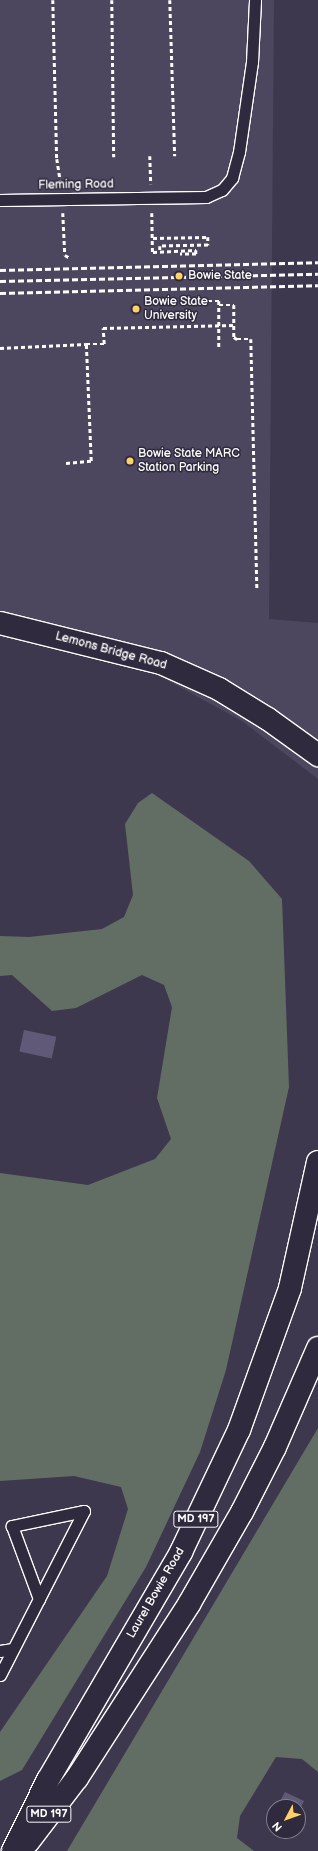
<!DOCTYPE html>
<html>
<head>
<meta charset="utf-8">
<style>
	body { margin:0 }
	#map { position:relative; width:318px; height:1851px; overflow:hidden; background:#3e384f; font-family:"Balsamiq Sans",sans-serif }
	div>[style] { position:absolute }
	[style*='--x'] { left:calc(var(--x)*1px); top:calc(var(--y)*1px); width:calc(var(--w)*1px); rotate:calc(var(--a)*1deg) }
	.built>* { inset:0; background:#4c465e }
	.green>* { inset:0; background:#626e63 }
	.building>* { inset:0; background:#605a78; transform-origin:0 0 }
	.path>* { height:2.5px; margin-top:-1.25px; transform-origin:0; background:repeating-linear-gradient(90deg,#fff 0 4px,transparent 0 7px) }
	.roads { filter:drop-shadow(1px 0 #fff) drop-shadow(-1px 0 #fff) drop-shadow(0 1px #fff) drop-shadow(0 -1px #fff) }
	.lane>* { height:11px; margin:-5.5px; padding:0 5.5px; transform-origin:5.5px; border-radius:5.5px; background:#2f2a3d }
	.street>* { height:22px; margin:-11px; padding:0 11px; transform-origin:11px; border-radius:11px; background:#2f2a3d }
	.primary>* { height:22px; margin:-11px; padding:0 11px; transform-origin:11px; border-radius:11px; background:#2f2a3d }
	.rail>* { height:3px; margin-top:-1.5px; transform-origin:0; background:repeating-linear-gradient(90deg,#fff 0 6px,transparent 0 9px) }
	.dots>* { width:11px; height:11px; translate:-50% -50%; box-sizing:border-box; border:2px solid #2f2a3d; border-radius:50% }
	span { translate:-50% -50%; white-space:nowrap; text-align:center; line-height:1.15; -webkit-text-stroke:3px #2f2a3d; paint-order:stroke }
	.shield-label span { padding:1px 3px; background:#2f2a3d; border:1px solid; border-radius:3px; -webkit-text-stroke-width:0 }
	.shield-label { font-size:11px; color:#fff; font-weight:700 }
	.street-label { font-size:12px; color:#fff }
	.poi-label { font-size:12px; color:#fff }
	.left { translate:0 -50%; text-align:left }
	.north { position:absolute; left:266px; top:1799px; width:40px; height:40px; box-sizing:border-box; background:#2f2a3d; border:1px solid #827f8b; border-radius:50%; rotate:229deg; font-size:11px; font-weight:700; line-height:16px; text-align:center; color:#fff }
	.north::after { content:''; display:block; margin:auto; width:14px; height:18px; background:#ffd166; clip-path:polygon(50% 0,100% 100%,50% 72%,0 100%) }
</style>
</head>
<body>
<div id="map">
	<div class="built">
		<i style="clip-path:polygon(0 0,274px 0,269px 619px,318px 623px,318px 779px,242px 721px,145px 668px,0 633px)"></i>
	</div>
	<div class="green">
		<i style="clip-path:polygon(152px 793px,249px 861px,282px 899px,289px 1087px,226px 1370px,200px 1452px,146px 1567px,22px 1770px,0 1781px,0 1732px,107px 1576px,128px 1509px,121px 1487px,74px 1476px,0 1481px,0 1173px,88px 1185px,155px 1159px,171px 1139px,157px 1098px,172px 1007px,164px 985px,142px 975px,76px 1008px,52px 1011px,12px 975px,0 976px,0 936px,29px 937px,102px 929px,124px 917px,133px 895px,125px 824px,138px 803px)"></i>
		<i style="clip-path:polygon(318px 1428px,318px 1772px,302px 1759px,276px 1757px,240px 1816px,237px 1838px,254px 1851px,67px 1851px)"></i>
	</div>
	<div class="building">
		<i style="left:24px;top:1030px;width:33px;height:22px;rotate:12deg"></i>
		<i style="clip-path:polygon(285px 1792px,304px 1801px,298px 1813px,298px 1807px,277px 1807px)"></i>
	</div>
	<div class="path">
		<i style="--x:53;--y:0;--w:159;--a:88.6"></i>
		<i style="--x:57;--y:159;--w:25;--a:81"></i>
		<i style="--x:112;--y:0;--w:157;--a:89.3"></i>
		<i style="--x:170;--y:0;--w:156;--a:88.2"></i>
		<i style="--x:150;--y:156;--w:28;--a:88"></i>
		<i style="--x:63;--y:213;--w:42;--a:87.3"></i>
		<i style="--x:65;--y:255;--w:6;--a:31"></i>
		<i style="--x:152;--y:213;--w:39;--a:89"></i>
		<i style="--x:153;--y:252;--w:43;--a:-2.7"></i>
		<i style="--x:196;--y:250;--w:4;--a:90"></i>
		<i style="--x:196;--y:254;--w:16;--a:180"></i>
		<i style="--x:153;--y:238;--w:55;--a:-1"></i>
		<i style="--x:208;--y:237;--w:8;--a:90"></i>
		<i style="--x:208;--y:245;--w:48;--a:178.8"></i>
		<i style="--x:160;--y:246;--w:6;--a:90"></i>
		<i style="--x:180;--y:301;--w:39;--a:0"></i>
		<i style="--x:219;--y:301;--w:46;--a:90"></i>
		<i style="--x:219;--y:305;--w:15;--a:0"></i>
		<i style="--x:234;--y:305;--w:32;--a:90"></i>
		<i style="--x:234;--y:337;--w:4;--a:34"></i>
		<i style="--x:237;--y:339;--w:14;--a:0"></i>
		<i style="--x:251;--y:339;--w:249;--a:88.6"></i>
		<i style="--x:0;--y:348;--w:86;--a:-2.7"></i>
		<i style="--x:66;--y:463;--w:25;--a:-5"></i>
		<i style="--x:91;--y:461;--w:117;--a:-92.4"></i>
		<i style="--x:86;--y:344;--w:18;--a:0"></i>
		<i style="--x:104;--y:344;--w:16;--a:-94"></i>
		<i style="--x:103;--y:328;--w:131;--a:-1.3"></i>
	</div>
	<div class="roads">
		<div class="lane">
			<i style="--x:0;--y:200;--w:206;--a:-0.8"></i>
			<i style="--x:206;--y:197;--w:17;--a:-24"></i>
			<i style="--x:222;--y:190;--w:16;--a:-50"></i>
			<i style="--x:232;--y:178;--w:27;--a:-75"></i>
			<i style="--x:239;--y:152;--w:91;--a:-81.8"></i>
			<i style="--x:252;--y:62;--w:62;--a:-87.2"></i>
			<i style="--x:0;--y:1651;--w:13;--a:-9"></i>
			<i style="--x:0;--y:1675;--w:184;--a:-62.9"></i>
			<i style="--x:84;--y:1511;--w:74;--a:168.2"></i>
			<i style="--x:12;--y:1526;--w:78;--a:69.7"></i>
		</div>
		<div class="street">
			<i style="--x:0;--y:623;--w:166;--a:14"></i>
			<i style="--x:161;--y:663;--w:64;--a:24.1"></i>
			<i style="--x:219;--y:689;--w:57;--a:31.5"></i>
			<i style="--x:268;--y:719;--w:62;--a:35.8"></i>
		</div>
		<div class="primary">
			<i style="--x:28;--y:1842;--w:81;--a:-52.6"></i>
			<i style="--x:77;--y:1778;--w:207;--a:-57.2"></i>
			<i style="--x:189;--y:1604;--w:106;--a:-60.1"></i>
			<i style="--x:242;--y:1512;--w:73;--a:-63.1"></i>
			<i style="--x:275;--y:1447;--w:108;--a:-66.5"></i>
			<i style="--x:13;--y:1851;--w:79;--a:-63.8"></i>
			<i style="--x:48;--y:1780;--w:264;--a:-59.7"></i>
			<i style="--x:181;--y:1552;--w:135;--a:-64.6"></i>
			<i style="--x:239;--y:1430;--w:151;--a:-70.2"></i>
			<i style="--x:290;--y:1288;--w:129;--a:-77.5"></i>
		</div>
	</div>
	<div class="rail">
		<i style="--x:0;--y:270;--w:318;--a:-1.4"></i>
		<i style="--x:0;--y:281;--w:318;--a:-1.3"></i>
		<i style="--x:0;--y:293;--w:318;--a:-1.4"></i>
	</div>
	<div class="dots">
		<i style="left:179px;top:276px;background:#ffd166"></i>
		<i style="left:136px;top:309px;background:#ffd166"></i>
		<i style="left:130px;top:461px;background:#ffd166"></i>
	</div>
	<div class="shield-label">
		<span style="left:196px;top:1519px">MD 197</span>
		<span style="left:49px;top:1814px">MD 197</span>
	</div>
	<div class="street-label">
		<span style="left:76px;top:185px;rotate:-1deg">Fleming Road</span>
		<span style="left:111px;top:651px;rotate:15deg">Lemons Bridge Road</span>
		<span style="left:156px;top:1593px;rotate:-60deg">Laurel Bowie Road</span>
	</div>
	<div class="poi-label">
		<span class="left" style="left:188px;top:276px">Bowie State</span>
		<span class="left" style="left:144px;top:309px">Bowie State<br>University</span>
		<span class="left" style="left:138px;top:461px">Bowie State MARC<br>Station Parking</span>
	</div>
	<div class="north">N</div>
</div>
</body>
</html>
